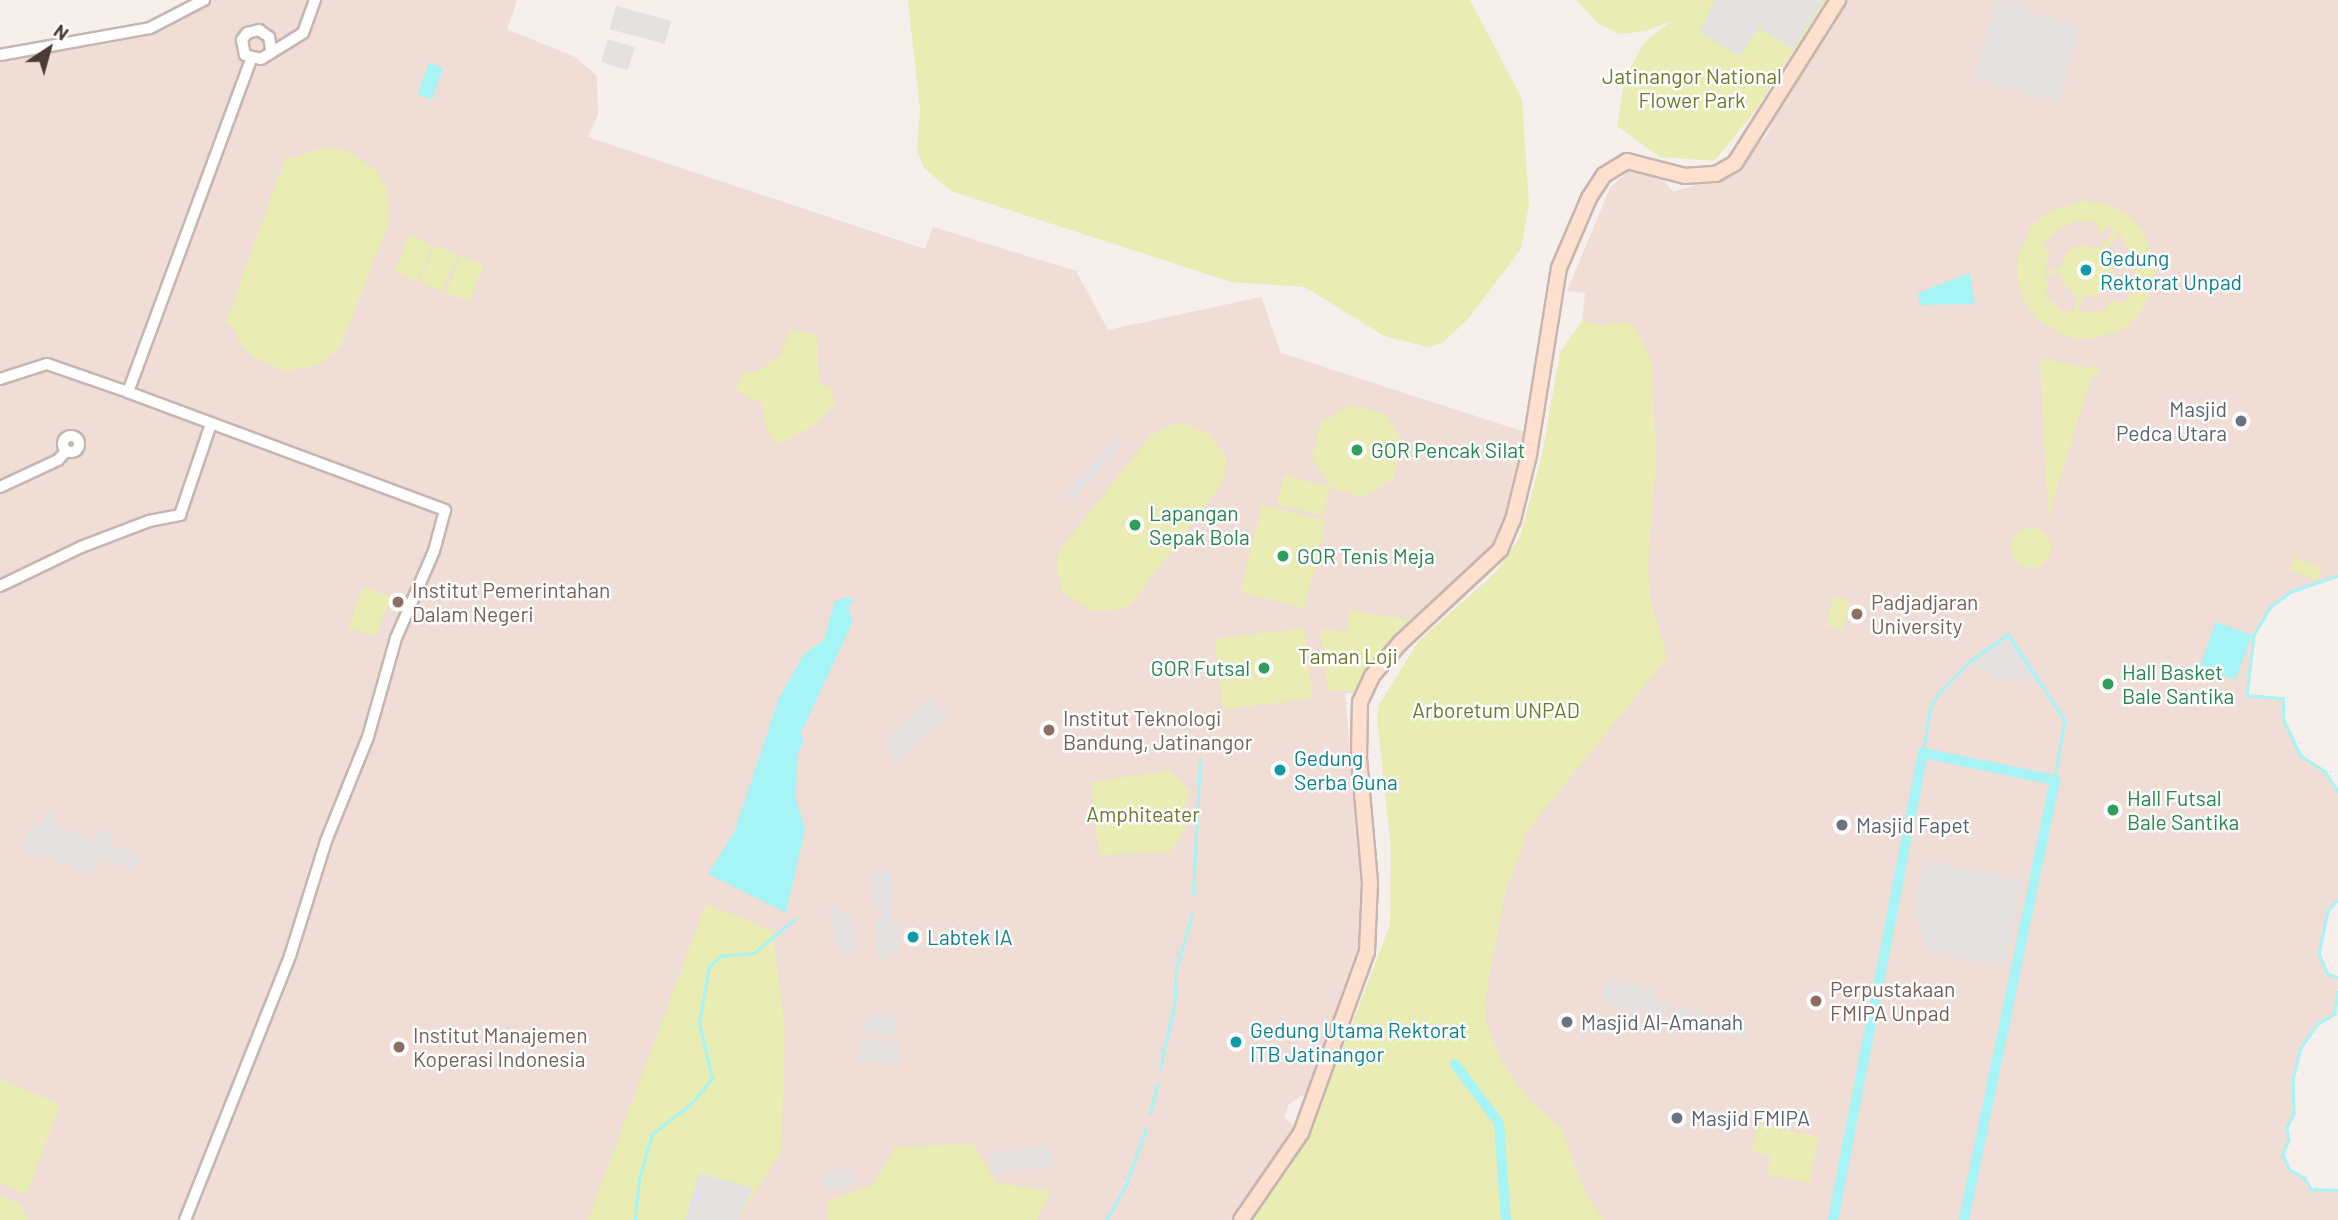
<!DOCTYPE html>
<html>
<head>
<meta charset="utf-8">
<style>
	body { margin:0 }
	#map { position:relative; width:2338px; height:1220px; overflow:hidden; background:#f6efec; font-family:Barlow,sans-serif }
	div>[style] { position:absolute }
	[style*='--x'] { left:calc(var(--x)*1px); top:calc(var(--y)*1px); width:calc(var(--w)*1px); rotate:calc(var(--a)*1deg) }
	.education>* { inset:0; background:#f0ddd5 }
	.green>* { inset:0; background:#e9ecb3; transform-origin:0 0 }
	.round { border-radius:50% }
	.parking>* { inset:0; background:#e5e1e0; transform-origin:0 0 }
	.water>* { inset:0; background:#a6f4f5; transform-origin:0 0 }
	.stream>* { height:2.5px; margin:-1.25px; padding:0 1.25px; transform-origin:1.25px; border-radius:1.25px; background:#a6f4f5 }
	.canal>* { height:10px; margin:-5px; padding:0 5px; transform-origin:5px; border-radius:5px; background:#a6f4f5 }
	.roads { filter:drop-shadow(2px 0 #c6b5b0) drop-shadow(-2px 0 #c6b5b0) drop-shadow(0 2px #c6b5b0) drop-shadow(0 -2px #c6b5b0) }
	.street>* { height:10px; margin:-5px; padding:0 5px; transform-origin:5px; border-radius:5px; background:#fff }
	.street>.ring { margin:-5px; padding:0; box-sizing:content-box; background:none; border:10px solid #fff; border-radius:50% }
	.secondary>* { height:14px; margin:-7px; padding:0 7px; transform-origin:7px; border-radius:7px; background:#ffdfcd }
	.dots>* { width:19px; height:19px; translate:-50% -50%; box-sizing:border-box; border:4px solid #fff; border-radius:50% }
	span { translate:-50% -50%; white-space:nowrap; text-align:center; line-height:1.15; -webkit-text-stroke:5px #fff; paint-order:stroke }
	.park-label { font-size:21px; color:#697c26 }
	.culture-label { font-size:21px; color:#0d838f }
	.left { translate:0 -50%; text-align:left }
	.worship-label { font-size:21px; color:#5b616d }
	.right { translate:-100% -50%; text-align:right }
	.leisure-label { font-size:21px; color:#27864d }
	.education-label { font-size:21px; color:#785e54 }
	.north { position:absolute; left:14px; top:14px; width:70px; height:70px; -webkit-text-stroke:5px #fff; paint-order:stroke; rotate:36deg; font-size:19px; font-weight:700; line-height:28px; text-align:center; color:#4c3c38 }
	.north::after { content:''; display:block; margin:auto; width:24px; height:32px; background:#4c3c38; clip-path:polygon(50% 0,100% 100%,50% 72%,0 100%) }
</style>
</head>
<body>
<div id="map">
	<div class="education">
		<i style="clip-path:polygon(189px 0,517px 0,507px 29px,575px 57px,597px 76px,598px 114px,588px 137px,925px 249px,933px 227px,1076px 271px,1108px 330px,1261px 297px,1281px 353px,1525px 432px,1516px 490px,1497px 551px,1412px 623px,1361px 693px,1345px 693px,1362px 880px,1359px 954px,1310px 1091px,1289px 1104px,1284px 1117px,1294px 1126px,1290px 1137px,1230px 1220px,0 1220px,0 47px,147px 23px)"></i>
		<i style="clip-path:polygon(1847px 0,2338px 0,2338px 576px,2291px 592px,2270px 608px,2254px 636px,2247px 694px,2283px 698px,2284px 720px,2300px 755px,2325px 771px,2338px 791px,2338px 900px,2328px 911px,2319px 954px,2328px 973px,2338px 977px,2337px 1006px,2335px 1014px,2317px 1025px,2301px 1048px,2293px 1080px,2294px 1114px,2287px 1128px,2289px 1140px,2283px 1154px,2289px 1169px,2305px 1178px,2311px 1189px,2338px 1190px,2338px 1220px,1252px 1220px,1322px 1103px,1390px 925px,1391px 846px,1377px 717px,1379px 705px,1419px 641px,1496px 572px,1520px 537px,1542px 456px,1560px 353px,1582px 321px,1585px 293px,1567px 291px,1610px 188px,1630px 169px,1656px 171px,1673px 192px,1734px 173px,1769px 132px,1772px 117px,1789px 87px)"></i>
	</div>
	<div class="green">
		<i style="clip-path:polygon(908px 0,1470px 0,1522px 99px,1529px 204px,1521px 249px,1468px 319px,1442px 343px,1428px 347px,1384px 336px,1305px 287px,1231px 282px,951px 191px,924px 168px,917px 151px,920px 110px)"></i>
		<i style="clip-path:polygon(1576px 0,1827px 0,1750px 118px,1714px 161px,1660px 157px,1617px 126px,1625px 78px,1644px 43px,1671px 21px,1646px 31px,1619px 34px,1598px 23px)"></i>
		<i style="clip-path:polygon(321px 148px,347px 150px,376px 170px,388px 192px,390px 220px,340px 347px,319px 365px,285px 371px,253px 357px,242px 347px,233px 327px,225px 324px,286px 157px,295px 158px)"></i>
		<i style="clip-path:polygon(evenodd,2082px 201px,2105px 204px,2126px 213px,2142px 230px,2155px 261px,2154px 284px,2139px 315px,2122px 330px,2089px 339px,2067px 337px,2037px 319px,2024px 301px,2017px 279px,2018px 256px,2032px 225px,2050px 211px,2082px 201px,2076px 221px,2098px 222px,2097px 230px,2102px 233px,2109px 226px,2115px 230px,2100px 248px,2078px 246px,2065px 255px,2060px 269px,2044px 270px,2050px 256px,2043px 245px,2057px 230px,2076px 221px,2082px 201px,2120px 233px,2137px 265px,2130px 295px,2124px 303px,2112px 300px,2105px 310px,2079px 313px,2082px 297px,2099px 295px,2111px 284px,2114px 268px,2105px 251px,2120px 233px,2082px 201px,2060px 273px,2064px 285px,2077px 296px,2074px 311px,2067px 309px,2065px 314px,2043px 294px,2049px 290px,2044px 275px,2060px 273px)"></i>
		<i style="left:410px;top:235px;width:25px;height:40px;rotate:23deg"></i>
		<i style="left:435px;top:245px;width:25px;height:40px;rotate:23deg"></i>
		<i style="left:460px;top:256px;width:25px;height:39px;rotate:21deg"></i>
		<i style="clip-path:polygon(1582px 321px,1600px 325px,1626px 322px,1636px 327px,1652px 362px,1656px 462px,1648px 563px,1650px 597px,1667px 658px,1528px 830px,1504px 898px,1485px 1001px,1486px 1022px,1502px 1063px,1528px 1099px,1561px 1128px,1586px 1194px,1604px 1220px,1252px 1220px,1322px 1103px,1390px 925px,1391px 846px,1377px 717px,1379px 705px,1419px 641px,1496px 572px,1520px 537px,1542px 456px,1560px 353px)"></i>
		<i style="clip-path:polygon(790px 330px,817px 334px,819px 379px,821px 385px,830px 387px,835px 404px,813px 426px,776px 445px,766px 427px,762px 403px,739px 393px,736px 386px,744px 372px,759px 371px,780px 355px)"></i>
		<i style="clip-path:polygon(2048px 355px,2049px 360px,2091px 368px,2093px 364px,2100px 372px,2091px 379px,2048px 517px,2040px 362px)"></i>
		<i style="clip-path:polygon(1350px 405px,1385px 414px,1403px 443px,1393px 480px,1363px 497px,1330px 487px,1323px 516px,1277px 504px,1284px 475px,1330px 487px,1312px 457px,1321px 423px)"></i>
		<i style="clip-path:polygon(1179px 422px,1207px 432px,1227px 457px,1222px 484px,1131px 604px,1123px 609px,1091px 611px,1063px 592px,1057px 571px,1058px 552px,1151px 435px)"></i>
		<i style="left:1262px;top:505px;width:66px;height:90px;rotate:14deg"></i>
		<i class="round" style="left:2011px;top:528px;width:40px;height:40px"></i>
		<i style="left:2295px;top:557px;width:29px;height:14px;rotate:22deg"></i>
		<i style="left:363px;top:587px;width:29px;height:43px;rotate:20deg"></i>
		<i style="left:1832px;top:597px;width:17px;height:30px;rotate:10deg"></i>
		<i style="clip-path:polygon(1349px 610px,1411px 620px,1359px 691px,1328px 691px,1320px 630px,1348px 631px)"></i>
		<i style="left:1304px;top:628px;width:71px;height:90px;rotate:83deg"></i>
		<i style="clip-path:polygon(1169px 771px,1190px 791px,1181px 819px,1186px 830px,1169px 852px,1099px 855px,1091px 782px)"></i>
		<i style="clip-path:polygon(706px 904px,772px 930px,785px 1029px,781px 1152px,738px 1220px,588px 1220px)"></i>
		<i style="clip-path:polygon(0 1079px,60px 1104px,27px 1194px,0 1183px)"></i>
		<i style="clip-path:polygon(1758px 1124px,1819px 1137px,1809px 1183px,1767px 1174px,1771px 1155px,1752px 1151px)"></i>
		<i style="clip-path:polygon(973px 1144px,996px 1183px,1051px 1191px,1037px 1220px,828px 1220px,827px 1201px,873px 1185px,895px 1147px)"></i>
		<i style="clip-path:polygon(0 1196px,20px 1204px,28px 1220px,0 1220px)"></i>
	</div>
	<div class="parking">
		<i style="clip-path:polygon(1715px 0,1824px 0,1793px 49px,1759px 28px,1740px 56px,1700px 33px)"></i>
		<i style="clip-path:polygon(1995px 0,2027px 4px,2026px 13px,2079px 27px,2059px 102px,1974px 80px)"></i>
		<i style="left:616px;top:6px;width:57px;height:24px;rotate:15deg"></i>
		<i style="left:608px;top:39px;width:28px;height:24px;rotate:17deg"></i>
		<i style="left:1116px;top:437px;width:9px;height:77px;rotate:41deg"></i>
		<i style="clip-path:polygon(2008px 634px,2015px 640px,2043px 682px,1998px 678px,1966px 664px)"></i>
		<i style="clip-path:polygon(930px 700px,950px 713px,895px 762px,883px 742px)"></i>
		<i style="clip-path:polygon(47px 812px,57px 816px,54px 826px,94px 840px,98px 829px,114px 835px,111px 845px,141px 855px,136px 870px,98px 857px,92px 874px,23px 850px,33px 824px,42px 826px)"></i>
		<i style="clip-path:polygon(1923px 860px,2022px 880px,2005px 968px,1925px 950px,1914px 906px)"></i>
		<i style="clip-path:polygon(892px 871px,891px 921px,898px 921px,900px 952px,877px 958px,874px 918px,880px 917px,880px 907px,874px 907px,871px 872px)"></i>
		<i style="clip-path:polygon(829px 906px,851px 913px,857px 950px,850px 955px,843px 955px,837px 944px)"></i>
		<i style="clip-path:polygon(1607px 979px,1657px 991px,1655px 1002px,1749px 1025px,1746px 1039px,1677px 1022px,1678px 1012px,1667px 1010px,1664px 1019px,1601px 1003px)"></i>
		<i style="clip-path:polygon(897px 1014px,895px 1036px,862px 1034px,867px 1015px)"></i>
		<i style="clip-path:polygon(862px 1040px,899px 1042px,900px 1063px,856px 1060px)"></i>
		<i style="left:1052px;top:1146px;width:20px;height:63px;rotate:84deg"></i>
		<i style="left:853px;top:1168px;width:19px;height:30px;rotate:84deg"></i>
		<i style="clip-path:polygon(699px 1173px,753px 1188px,739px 1220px,685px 1220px)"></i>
	</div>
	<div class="water">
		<i style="left:429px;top:63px;width:15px;height:33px;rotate:20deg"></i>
		<i style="clip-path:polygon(1970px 273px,1975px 304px,1920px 305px,1918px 293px)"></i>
		<i style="clip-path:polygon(848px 597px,853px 601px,848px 608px,853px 621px,800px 735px,804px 740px,797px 756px,796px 799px,805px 829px,786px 913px,708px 874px,735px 830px,779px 698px,804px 654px,824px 640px,835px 601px)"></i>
		<i style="left:2216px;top:622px;width:38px;height:48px;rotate:20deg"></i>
	</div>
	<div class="stream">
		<i style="--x:2338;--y:576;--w:50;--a:161.2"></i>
		<i style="--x:2291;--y:592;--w:26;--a:143"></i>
		<i style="--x:2270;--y:608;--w:32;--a:120"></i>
		<i style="--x:2254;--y:636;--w:59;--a:96.8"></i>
		<i style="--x:2247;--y:695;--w:36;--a:5"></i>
		<i style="--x:2283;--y:698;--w:22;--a:87"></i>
		<i style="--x:2284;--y:720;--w:38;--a:65"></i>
		<i style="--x:2300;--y:755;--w:30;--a:33"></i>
		<i style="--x:2325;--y:771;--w:24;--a:57"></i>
		<i style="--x:1923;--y:753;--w:46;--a:-81.2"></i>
		<i style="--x:1930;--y:708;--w:16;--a:-60"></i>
		<i style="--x:1938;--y:694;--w:46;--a:-45.9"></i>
		<i style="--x:1970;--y:661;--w:47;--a:-35.4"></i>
		<i style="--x:2008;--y:634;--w:103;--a:56.5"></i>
		<i style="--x:2065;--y:720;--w:61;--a:99.5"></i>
		<i style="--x:1193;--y:894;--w:135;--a:-87"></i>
		<i style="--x:2338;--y:900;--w:15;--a:132"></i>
		<i style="--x:2328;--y:911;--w:44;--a:101.8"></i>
		<i style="--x:2319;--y:954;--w:22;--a:66"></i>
		<i style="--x:2328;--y:974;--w:10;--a:17"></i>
		<i style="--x:2338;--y:992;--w:22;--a:98"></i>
		<i style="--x:2335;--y:1014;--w:21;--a:149"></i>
		<i style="--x:2317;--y:1025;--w:28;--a:125"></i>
		<i style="--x:2301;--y:1048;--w:32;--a:104"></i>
		<i style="--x:2293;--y:1079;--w:35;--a:88"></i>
		<i style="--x:2294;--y:1114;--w:16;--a:117"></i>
		<i style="--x:2287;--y:1128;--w:12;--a:81"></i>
		<i style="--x:2289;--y:1140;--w:15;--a:113"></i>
		<i style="--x:2283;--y:1154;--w:16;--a:68"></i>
		<i style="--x:2289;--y:1169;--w:18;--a:29"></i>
		<i style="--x:2305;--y:1178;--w:13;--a:61"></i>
		<i style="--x:2311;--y:1189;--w:27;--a:2"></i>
		<i style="--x:1160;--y:1069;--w:71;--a:-77.7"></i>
		<i style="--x:1175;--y:1000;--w:30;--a:-88"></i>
		<i style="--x:1176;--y:970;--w:58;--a:-74.1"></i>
		<i style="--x:1150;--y:1113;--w:30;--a:-76"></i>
		<i style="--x:635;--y:1220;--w:41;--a:-84.4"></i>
		<i style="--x:639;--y:1179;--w:47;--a:-73.9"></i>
		<i style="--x:652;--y:1134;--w:49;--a:-37.6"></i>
		<i style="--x:691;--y:1104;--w:33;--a:-50"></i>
		<i style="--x:712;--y:1079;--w:57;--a:-103.1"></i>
		<i style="--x:699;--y:1023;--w:58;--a:-80"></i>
		<i style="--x:709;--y:966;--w:16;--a:-40"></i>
		<i style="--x:721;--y:956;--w:33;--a:-5"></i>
		<i style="--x:754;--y:953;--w:53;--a:-39.7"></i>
		<i style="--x:1106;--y:1220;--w:40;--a:-60.3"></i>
		<i style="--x:1126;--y:1185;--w:60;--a:-70.7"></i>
	</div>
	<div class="canal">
		<i style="--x:1455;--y:1064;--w:74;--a:53.3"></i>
		<i style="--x:1499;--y:1123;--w:97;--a:85.9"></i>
		<i style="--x:1833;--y:1220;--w:476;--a:-79.1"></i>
		<i style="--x:1923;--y:753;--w:135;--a:11.6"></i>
		<i style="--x:2055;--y:780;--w:449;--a:101.7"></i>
	</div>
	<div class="roads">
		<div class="street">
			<i style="--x:271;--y:49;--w:12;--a:-99"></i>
			<i style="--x:269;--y:37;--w:12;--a:-145"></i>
			<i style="--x:259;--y:30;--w:12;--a:166"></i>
			<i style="--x:247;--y:33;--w:9;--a:126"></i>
			<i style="--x:242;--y:40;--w:15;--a:79"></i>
			<i style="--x:245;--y:55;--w:16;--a:14"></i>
			<i style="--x:261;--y:59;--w:49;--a:-31.8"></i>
			<i style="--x:303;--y:33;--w:35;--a:-70"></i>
			<i style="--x:0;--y:55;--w:152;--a:-10.2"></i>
			<i style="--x:150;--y:28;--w:61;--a:-27.4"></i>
			<i style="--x:0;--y:379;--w:49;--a:-17.7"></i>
			<i style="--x:47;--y:364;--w:86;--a:19.1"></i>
			<i class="ring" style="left:63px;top:436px;width:6px;height:6px"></i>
			<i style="--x:0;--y:487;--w:64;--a:-25"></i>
			<i style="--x:58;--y:460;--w:12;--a:-48"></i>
			<i style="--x:0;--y:586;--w:90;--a:-25.7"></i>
			<i style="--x:81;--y:547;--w:73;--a:-20.9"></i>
			<i style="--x:149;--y:521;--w:32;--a:-11"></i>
			<i style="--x:180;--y:515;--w:96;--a:-71.2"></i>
			<i style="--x:185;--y:1220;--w:284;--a:-68.3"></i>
			<i style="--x:290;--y:956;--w:121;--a:-72.6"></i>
			<i style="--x:326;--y:841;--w:112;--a:-68"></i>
			<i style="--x:368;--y:737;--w:103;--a:-74.2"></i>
			<i style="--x:396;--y:638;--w:95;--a:-66.4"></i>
			<i style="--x:434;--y:551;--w:42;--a:-75"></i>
			<i style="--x:445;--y:510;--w:338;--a:-159.6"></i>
			<i style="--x:128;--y:392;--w:355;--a:-69.7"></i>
		</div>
		<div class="secondary">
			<i style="--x:1241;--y:1220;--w:106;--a:-55.4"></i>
			<i style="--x:1301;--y:1133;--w:193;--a:-70"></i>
			<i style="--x:1367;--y:952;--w:70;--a:-87.5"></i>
			<i style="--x:1370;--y:882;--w:124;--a:-95.1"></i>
			<i style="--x:1359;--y:758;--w:56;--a:-89"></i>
			<i style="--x:1360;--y:702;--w:29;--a:-65"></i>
			<i style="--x:1372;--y:676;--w:43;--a:-49.7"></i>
			<i style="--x:1400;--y:643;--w:137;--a:-42.9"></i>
			<i style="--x:1500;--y:550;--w:33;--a:-67"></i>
			<i style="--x:1513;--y:520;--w:67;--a:-76.2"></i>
			<i style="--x:1529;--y:455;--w:189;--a:-80.9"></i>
			<i style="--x:1559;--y:268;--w:76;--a:-66.8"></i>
			<i style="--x:1589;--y:198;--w:27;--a:-57"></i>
			<i style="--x:1604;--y:175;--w:27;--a:-31"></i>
			<i style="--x:1627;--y:161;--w:60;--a:14.5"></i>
			<i style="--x:1685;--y:176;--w:31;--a:-4"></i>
			<i style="--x:1716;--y:174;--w:22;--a:-30"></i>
			<i style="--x:1735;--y:163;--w:193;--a:-57.7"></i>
		</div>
	</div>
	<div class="dots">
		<i style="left:2086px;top:270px;background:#0f9aa8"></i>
		<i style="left:2241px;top:421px;background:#6b7280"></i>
		<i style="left:1357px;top:450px;background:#2e9e5b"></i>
		<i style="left:1135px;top:525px;background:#2e9e5b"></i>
		<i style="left:1283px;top:556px;background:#2e9e5b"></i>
		<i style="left:398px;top:602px;background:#8d6e63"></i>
		<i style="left:1857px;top:614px;background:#8d6e63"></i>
		<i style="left:1264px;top:668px;background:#2e9e5b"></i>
		<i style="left:2108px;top:684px;background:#2e9e5b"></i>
		<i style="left:1049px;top:730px;background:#8d6e63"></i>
		<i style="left:1280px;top:770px;background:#0f9aa8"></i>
		<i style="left:2113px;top:810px;background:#2e9e5b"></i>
		<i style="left:1842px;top:825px;background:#6b7280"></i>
		<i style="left:913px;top:937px;background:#0f9aa8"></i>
		<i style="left:1816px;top:1001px;background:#8d6e63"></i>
		<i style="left:1567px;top:1022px;background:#6b7280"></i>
		<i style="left:1236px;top:1042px;background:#0f9aa8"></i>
		<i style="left:399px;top:1047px;background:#8d6e63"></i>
		<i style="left:1677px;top:1118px;background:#6b7280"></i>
	</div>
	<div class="park-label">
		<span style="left:1692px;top:88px">Jatinangor National<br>Flower Park</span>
		<span style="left:1348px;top:656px">Taman Loji</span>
		<span style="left:1496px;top:710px">Arboretum UNPAD</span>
		<span style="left:1143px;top:814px">Amphiteater</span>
	</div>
	<div class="culture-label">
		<span class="left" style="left:2100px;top:270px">Gedung<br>Rektorat Unpad</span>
		<span class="left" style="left:1294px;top:770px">Gedung<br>Serba Guna</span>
		<span class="left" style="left:927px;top:937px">Labtek IA</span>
		<span class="left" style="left:1250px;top:1042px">Gedung Utama Rektorat<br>ITB Jatinangor</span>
	</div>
	<div class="worship-label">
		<span class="right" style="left:2227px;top:421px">Masjid<br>Pedca Utara</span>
		<span class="left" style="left:1856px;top:825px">Masjid Fapet</span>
		<span class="left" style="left:1581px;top:1022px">Masjid Al-Amanah</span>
		<span class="left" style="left:1691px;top:1118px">Masjid FMIPA</span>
	</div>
	<div class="leisure-label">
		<span class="left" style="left:1371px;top:450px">GOR Pencak Silat</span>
		<span class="left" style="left:1149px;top:525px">Lapangan<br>Sepak Bola</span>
		<span class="left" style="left:1297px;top:556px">GOR Tenis Meja</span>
		<span class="right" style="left:1250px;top:668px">GOR Futsal</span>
		<span class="left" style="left:2122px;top:684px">Hall Basket<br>Bale Santika</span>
		<span class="left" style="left:2127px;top:810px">Hall Futsal<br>Bale Santika</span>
	</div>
	<div class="education-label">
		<span class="left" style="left:412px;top:602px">Institut Pemerintahan<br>Dalam Negeri</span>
		<span class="left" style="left:1871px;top:614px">Padjadjaran<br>University</span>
		<span class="left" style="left:1063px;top:730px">Institut Teknologi<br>Bandung, Jatinangor</span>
		<span class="left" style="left:1830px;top:1001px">Perpustakaan<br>FMIPA Unpad</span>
		<span class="left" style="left:413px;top:1047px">Institut Manajemen<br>Koperasi Indonesia</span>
	</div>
	<div class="north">N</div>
</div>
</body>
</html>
